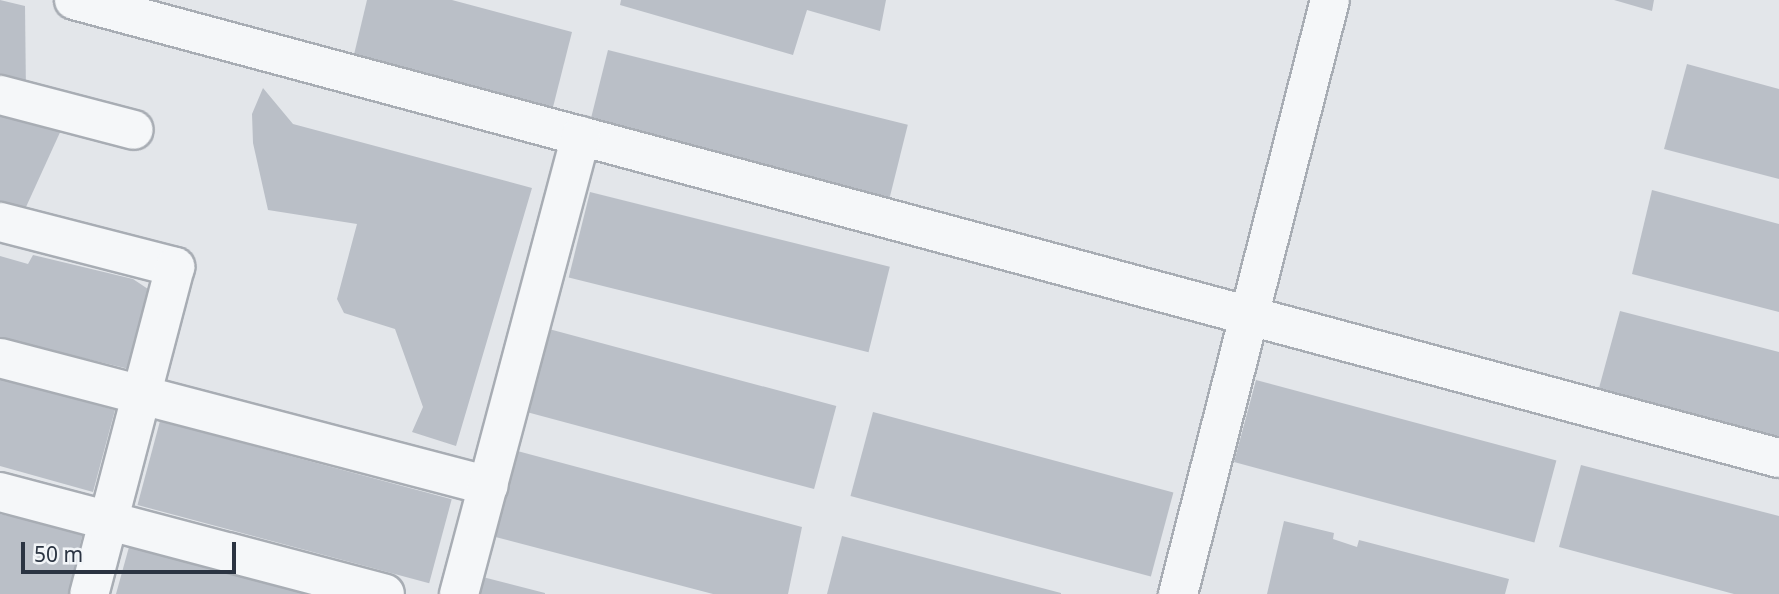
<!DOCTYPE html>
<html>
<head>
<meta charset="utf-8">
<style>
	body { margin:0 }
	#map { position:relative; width:1779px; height:594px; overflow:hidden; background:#e3e6ea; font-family:"Noto Sans",sans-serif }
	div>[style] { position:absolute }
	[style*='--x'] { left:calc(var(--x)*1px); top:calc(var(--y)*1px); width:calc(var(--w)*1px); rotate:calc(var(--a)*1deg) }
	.building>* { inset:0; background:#babfc7; transform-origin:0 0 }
	.roads { filter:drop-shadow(2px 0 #a8adb4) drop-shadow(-2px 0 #a8adb4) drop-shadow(0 2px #a8adb4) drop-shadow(0 -2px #a8adb4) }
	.minor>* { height:38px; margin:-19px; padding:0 19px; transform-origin:19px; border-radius:19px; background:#f5f7f9 }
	span { translate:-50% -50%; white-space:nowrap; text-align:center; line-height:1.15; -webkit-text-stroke:5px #f2f5f8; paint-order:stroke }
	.scale { position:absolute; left:21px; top:542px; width:215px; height:32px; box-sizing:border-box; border:4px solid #2b3442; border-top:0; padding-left:9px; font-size:21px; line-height:24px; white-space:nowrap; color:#2b3442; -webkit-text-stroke:5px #f2f5f8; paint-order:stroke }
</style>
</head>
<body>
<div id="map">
	<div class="building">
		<i style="clip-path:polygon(0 0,25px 6px,26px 95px,0 88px)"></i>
		<i style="clip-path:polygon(367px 0,452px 0,572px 32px,551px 115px,352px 63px)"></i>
		<i style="clip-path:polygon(621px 0,886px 0,880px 31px,807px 10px,793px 55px,620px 5px)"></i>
		<i style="clip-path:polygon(1614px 0,1654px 0,1652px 11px)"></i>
		<i style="left:608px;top:50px;width:309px;height:86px;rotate:14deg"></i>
		<i style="clip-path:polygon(1687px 64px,1779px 89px,1779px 179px,1664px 149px)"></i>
		<i style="clip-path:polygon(263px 88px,293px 124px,532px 188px,456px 446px,412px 432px,423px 407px,395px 329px,344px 313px,337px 299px,357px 224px,268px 210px,253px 143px,252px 114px)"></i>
		<i style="clip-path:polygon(0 111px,62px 128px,26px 207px,0 201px)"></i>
		<i style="clip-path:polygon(1652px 190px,1779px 224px,1779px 312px,1632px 274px)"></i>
		<i style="left:590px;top:192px;width:309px;height:88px;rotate:14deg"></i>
		<i style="clip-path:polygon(33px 255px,133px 279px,148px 289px,129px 369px,0 338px,0 256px,28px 264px)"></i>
		<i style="clip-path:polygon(1620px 311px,1779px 352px,1779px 444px,1596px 399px)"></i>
		<i style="left:534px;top:325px;width:313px;height:86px;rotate:15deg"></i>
		<i style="clip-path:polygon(0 379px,115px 410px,93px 492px,0 466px)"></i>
		<i style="left:1256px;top:380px;width:311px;height:85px;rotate:15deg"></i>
		<i style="left:873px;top:412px;width:311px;height:87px;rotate:15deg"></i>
		<i style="left:160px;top:421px;width:302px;height:87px;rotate:15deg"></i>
		<i style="clip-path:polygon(502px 447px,802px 527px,788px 594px,713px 594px,480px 533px)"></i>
		<i style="clip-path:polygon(1581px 465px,1779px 516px,1779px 594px,1734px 594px,1559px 547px)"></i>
		<i style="clip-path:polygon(0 514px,83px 533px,68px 594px,0 594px)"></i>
		<i style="clip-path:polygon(1284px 521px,1334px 533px,1333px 539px,1357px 547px,1359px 540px,1509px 579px,1505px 594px,1267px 594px)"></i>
		<i style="clip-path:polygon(842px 536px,1061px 593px,1061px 594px,827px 594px)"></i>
		<i style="clip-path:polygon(129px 547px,313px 593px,313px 594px,116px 594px)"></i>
		<i style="clip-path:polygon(471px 574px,545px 593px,545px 594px,466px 594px)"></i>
	</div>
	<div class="roads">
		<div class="minor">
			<i style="--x:74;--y:0;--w:1765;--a:15.04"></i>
			<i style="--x:0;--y:95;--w:138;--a:14.6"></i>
			<i style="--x:0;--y:222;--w:181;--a:14.4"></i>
			<i style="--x:175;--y:267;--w:338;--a:104.7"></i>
			<i style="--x:0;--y:358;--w:505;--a:14.67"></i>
			<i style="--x:0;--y:492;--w:398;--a:14.8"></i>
			<i style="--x:459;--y:594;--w:474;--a:-75.1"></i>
			<i style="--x:1178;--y:594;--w:613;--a:-75.65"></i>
		</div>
	</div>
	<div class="scale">50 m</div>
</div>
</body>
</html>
